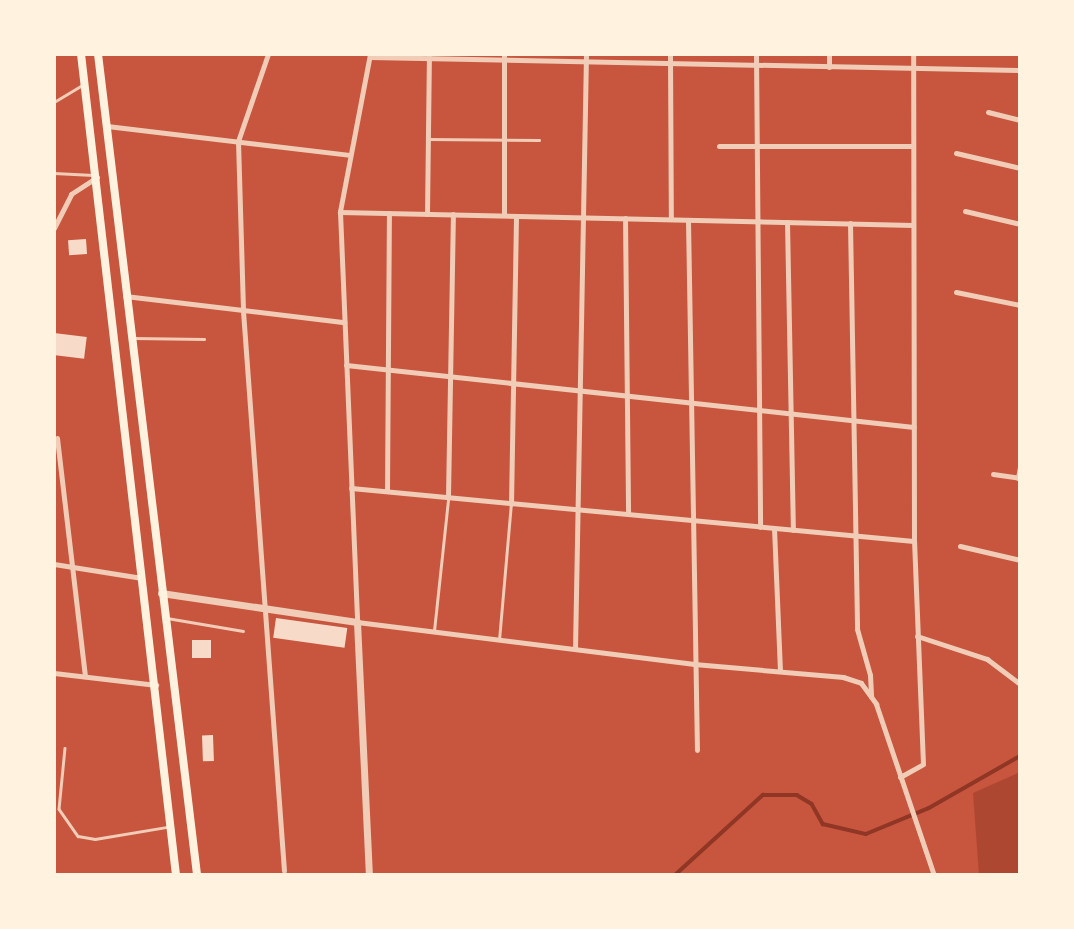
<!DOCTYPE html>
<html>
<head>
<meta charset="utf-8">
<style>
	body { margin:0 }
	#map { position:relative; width:1074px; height:929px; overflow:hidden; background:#c8553d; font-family:Barlow,sans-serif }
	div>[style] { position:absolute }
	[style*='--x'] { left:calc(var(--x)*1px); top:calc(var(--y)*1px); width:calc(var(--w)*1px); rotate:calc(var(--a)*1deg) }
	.green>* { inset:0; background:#ae4732 }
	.stream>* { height:3.5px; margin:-1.75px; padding:0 1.75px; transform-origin:1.75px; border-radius:1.75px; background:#8f3625 }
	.building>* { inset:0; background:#f7dbc8; transform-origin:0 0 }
	.service>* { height:2.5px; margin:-1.25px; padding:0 1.25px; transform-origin:1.25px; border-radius:1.25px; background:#f1ccb7 }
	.minor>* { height:5px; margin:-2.5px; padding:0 2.5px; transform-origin:2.5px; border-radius:2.5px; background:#f1ccb7 }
	.tertiary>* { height:7px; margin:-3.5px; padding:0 3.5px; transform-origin:3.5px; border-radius:3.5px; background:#f1ccb7 }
	.secondary>* { height:8px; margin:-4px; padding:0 4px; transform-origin:4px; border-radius:4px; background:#fff3e0 }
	span { translate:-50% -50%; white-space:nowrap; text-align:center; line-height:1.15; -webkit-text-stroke:7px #fff3e0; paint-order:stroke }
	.frame { position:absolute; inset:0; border:56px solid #fff3e0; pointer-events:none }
</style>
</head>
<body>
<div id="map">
	<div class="green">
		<i style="clip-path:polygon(1020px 772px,1020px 875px,979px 875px,973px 793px)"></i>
	</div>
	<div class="stream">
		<i style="--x:675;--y:875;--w:119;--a:-42.3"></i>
		<i style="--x:763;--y:795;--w:34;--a:0"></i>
		<i style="--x:797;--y:795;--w:17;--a:31"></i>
		<i style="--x:812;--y:804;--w:23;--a:61"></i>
		<i style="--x:823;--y:824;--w:44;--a:13.1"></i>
		<i style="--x:866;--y:834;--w:68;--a:-22.4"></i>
		<i style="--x:929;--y:808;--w:105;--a:-29.7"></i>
	</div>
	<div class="building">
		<i style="left:86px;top:239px;width:15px;height:18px;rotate:86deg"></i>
		<i style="left:54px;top:333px;width:33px;height:22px;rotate:7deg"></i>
		<i style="left:276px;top:618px;width:72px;height:20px;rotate:8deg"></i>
		<i style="left:192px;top:640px;width:19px;height:18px"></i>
		<i style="left:213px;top:735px;width:26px;height:11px;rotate:88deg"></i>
	</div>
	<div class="service">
		<i style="--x:54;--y:102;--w:33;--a:-31"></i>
		<i style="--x:428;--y:139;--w:111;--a:0.5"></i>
		<i style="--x:54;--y:173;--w:39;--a:3"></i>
		<i style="--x:134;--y:338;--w:70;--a:0.8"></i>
		<i style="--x:167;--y:618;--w:77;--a:9.7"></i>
		<i style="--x:434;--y:631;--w:133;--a:-83.9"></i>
		<i style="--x:499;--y:640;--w:137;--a:-85"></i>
		<i style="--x:65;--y:748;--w:61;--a:95.6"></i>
		<i style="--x:59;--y:809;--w:33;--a:55"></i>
		<i style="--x:78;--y:836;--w:17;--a:10"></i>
		<i style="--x:95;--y:839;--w:73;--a:-9.5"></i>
	</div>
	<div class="minor">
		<i style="--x:268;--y:54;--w:92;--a:109"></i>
		<i style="--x:238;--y:141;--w:170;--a:88.3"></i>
		<i style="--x:243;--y:311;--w:561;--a:85.81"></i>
		<i style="--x:370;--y:54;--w:161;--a:100.8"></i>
		<i style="--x:340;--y:212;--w:410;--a:87.6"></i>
		<i style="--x:357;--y:622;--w:340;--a:7.1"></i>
		<i style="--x:694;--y:664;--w:150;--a:5"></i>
		<i style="--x:843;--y:677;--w:19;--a:18"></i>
		<i style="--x:861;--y:683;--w:26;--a:54"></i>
		<i style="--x:876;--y:704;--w:181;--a:71.3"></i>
		<i style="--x:670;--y:54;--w:165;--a:89.7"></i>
		<i style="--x:756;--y:54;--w:473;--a:89.5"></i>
		<i style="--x:370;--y:57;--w:650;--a:1.15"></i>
		<i style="--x:829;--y:67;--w:13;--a:-90"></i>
		<i style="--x:988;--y:112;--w:33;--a:14"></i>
		<i style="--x:107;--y:126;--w:244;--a:6.8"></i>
		<i style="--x:719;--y:146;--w:194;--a:0"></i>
		<i style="--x:956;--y:153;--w:66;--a:13.2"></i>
		<i style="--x:965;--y:211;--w:57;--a:13.3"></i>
		<i style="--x:340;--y:212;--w:573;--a:1.3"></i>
		<i style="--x:427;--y:214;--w:160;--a:-89.3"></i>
		<i style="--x:504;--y:215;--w:161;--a:-90"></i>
		<i style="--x:625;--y:218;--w:296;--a:89.4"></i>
		<i style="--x:688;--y:220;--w:530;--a:89.03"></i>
		<i style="--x:787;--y:222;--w:308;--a:88.9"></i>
		<i style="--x:850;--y:223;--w:406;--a:89"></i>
		<i style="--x:857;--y:629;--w:48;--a:74.2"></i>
		<i style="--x:870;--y:675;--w:22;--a:87"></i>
		<i style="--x:54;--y:228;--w:38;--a:-63"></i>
		<i style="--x:71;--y:194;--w:31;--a:-33"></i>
		<i style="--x:956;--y:292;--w:65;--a:11.5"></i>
		<i style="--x:125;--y:296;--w:221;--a:6.8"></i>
		<i style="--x:346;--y:365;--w:571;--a:6.23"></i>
		<i style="--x:57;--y:438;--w:240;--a:83.3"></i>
		<i style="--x:993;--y:474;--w:27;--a:8"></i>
		<i style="--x:1018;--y:478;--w:11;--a:-80"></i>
		<i style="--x:351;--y:488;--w:565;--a:5.38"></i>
		<i style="--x:387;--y:491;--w:278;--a:-89.6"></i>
		<i style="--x:448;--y:497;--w:283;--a:-89"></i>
		<i style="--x:511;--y:504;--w:288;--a:-89"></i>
		<i style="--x:774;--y:528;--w:143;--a:87.6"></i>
		<i style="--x:960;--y:546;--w:62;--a:13.1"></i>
		<i style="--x:54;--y:564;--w:89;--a:9"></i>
		<i style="--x:917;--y:636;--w:74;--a:18.2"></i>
		<i style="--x:987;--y:659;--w:41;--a:37.1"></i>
		<i style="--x:575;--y:649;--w:595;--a:-88.94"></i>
		<i style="--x:54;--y:673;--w:103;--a:6.7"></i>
		<i style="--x:900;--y:777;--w:26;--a:-29"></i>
		<i style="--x:923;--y:764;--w:223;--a:-92.3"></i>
		<i style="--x:914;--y:541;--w:487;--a:-90.1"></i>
	</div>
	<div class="tertiary">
		<i style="--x:161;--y:593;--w:198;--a:8.4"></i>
		<i style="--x:357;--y:622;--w:253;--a:87.3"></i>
	</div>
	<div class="secondary">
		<i style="--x:81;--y:54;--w:826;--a:83.4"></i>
		<i style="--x:98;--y:54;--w:827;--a:83.12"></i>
	</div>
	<div class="frame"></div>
</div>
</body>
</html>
